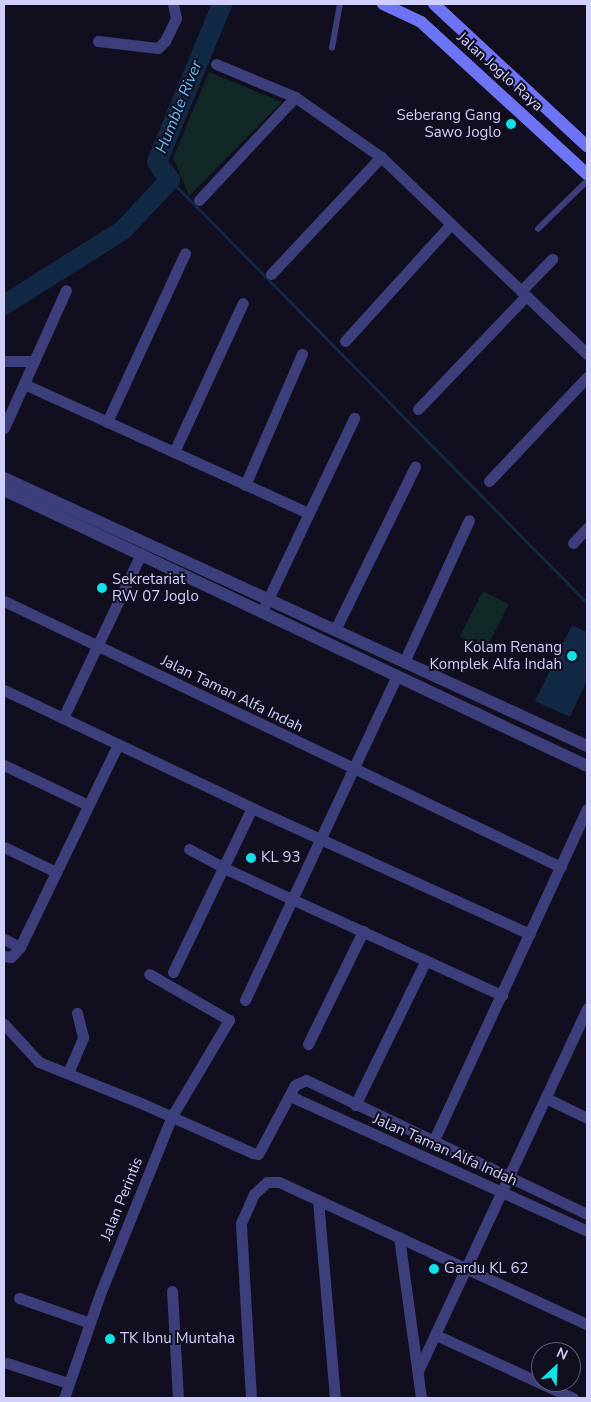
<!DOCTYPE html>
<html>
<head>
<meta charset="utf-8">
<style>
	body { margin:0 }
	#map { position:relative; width:591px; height:1402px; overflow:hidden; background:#100e1f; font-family:"Nunito Sans",sans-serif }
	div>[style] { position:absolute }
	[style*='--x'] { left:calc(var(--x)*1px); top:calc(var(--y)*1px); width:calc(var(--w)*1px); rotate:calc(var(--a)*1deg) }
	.green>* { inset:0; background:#112826; transform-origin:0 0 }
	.water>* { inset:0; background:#112945 }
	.stream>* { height:3px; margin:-1.5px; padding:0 1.5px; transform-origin:1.5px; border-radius:1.5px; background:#112945 }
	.river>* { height:20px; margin:-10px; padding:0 10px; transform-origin:10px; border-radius:10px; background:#112945 }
	.service>* { height:5.5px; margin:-2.75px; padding:0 2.75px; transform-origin:2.75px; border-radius:2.75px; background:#3c3f7b }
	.minor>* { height:11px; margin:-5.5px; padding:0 5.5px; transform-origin:5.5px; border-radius:5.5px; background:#3c3f7b }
	.tertiary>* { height:12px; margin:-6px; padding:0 6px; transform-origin:6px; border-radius:6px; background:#3c3f7b }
	.secondary>* { height:12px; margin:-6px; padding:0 6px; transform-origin:6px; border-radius:6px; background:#6d74f5 }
	.dots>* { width:14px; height:14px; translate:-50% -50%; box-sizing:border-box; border:2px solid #100e1f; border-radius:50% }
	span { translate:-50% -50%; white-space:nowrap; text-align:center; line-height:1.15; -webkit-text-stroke:4px #100e1f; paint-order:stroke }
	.street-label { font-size:15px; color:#d1cffc }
	.poi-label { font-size:15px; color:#d1cffc }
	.right { translate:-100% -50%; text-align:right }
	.left { translate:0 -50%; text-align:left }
	.water-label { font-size:16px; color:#64bdf4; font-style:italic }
	.frame { position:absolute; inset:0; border:5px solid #d1cffc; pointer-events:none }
	.north { position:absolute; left:531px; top:1342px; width:50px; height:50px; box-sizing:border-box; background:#100e1f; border:1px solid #5d5b77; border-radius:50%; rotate:25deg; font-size:14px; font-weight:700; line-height:20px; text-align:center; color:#d1cffc }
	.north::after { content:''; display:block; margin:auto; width:18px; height:22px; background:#10e2e7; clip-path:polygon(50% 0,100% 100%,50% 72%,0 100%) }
</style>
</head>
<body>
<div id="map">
	<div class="green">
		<i style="clip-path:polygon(209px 72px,282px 102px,189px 196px,173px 158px)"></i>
		<i style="left:483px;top:591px;width:29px;height:51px;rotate:27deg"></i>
	</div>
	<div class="water">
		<i style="clip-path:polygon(572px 625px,587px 632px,587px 680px,570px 717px,535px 701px)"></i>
	</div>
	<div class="stream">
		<i style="--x:170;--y:180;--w:594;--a:45.41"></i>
	</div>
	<div class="river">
		<i style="--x:4;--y:305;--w:141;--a:-32.2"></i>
		<i style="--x:123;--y:230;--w:69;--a:-46.8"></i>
		<i style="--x:170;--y:180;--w:22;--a:-126"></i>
		<i style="--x:157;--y:162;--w:171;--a:-67.6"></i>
	</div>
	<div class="service">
		<i style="--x:332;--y:48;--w:45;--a:-79.7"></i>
		<i style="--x:538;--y:229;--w:69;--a:-44.4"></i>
	</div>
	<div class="minor">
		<i style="--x:98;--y:41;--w:60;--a:6.7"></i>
		<i style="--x:158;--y:48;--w:10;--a:-45"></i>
		<i style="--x:165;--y:41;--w:25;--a:-64"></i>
		<i style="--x:176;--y:18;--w:14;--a:-102"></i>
		<i style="--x:216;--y:64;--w:86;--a:22.7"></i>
		<i style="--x:295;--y:97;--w:105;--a:34.9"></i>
		<i style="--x:381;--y:157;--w:285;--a:43.7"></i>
		<i style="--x:199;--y:200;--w:141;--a:-47"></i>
		<i style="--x:271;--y:274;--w:161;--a:-46.8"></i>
		<i style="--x:521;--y:291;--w:45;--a:-45.9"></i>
		<i style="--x:345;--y:341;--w:158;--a:-47.8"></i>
		<i style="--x:4;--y:361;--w:30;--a:0"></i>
		<i style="--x:24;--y:384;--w:312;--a:24.4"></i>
		<i style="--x:418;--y:409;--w:156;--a:-46.3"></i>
		<i style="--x:107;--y:422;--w:186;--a:-65.2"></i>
		<i style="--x:4;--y:428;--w:151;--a:-65.8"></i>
		<i style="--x:174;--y:452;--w:164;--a:-65.2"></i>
		<i style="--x:489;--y:481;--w:143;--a:-46.7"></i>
		<i style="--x:245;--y:485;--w:143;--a:-66.5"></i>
		<i style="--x:573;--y:543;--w:21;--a:-47"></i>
		<i style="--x:4;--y:601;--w:617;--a:25.53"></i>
		<i style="--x:262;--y:612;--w:215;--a:-64.6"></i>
		<i style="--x:335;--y:630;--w:182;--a:-63.9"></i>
		<i style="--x:404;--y:662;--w:156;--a:-65.4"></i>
		<i style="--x:4;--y:690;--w:275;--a:25.4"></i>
		<i style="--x:252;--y:808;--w:305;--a:24.4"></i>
		<i style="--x:63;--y:718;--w:182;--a:-64.6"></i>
		<i style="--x:4;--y:765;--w:93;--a:25.5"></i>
		<i style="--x:4;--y:847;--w:58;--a:25.7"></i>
		<i style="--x:189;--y:849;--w:40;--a:28"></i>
		<i style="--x:224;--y:868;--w:306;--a:24.6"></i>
		<i style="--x:4;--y:939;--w:18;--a:27"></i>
		<i style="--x:4;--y:956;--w:7;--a:8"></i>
		<i style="--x:11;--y:957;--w:13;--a:-48"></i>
		<i style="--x:20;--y:947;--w:225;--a:-64.2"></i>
		<i style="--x:173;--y:972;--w:182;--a:-64.3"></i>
		<i style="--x:245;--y:1000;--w:358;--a:-64.9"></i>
		<i style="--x:4;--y:1024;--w:52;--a:47.4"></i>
		<i style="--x:39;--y:1062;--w:110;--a:21.9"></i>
		<i style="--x:141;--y:1103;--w:123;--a:24.1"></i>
		<i style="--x:253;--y:1153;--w:5;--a:11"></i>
		<i style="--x:258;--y:1154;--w:8;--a:-60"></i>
		<i style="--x:262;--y:1147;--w:70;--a:-62"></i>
		<i style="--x:295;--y:1085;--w:12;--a:-24"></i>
		<i style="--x:306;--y:1080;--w:311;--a:25.5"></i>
		<i style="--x:308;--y:1044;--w:126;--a:-64"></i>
		<i style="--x:68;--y:1073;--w:39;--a:-67"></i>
		<i style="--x:83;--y:1037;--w:25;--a:-104"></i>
		<i style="--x:290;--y:1096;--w:326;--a:24.4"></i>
		<i style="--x:546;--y:1098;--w:46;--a:26"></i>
		<i style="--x:355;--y:1105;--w:161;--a:-63.9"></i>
		<i style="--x:433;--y:1142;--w:367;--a:-65.2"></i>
		<i style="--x:318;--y:1200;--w:199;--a:85.1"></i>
		<i style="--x:399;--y:1237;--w:162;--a:82.2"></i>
		<i style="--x:172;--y:1291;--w:107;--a:86.8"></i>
		<i style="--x:19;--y:1298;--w:75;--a:19.4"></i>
		<i style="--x:436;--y:1335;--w:151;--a:24.7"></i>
		<i style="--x:7;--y:1363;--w:64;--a:18.2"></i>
		<i style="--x:418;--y:1371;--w:400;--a:-65"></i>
		<i style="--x:64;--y:1398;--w:110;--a:-70.9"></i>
		<i style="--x:100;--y:1294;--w:192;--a:-68"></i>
		<i style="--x:172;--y:1116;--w:112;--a:-59.3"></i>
		<i style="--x:229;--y:1020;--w:92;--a:-150.1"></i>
		<i style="--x:251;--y:1398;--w:175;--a:-93.3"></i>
		<i style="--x:241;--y:1223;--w:32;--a:-66"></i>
		<i style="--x:254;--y:1194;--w:18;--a:-43"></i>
		<i style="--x:267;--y:1182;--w:12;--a:0"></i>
		<i style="--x:279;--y:1182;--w:339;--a:24.8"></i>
	</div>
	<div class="tertiary">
		<i style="--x:4;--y:478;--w:642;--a:24.69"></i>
		<i style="--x:4;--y:490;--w:645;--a:25.33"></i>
	</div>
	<div class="secondary">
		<i style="--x:383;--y:4;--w:42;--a:25.3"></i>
		<i style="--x:421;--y:22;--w:225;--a:42.5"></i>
		<i style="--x:434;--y:4;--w:209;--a:42.9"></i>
	</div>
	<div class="dots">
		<i style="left:511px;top:124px;background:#10e2e7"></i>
		<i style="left:102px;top:588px;background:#10e2e7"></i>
		<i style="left:572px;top:656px;background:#10e2e7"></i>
		<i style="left:251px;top:858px;background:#10e2e7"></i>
		<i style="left:434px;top:1269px;background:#10e2e7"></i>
		<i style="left:110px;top:1339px;background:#10e2e7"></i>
	</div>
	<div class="street-label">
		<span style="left:500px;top:72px;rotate:42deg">Jalan Joglo Raya</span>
		<span style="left:232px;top:694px;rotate:26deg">Jalan Taman Alfa Indah</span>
		<span style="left:445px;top:1150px;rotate:24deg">Jalan Taman Alfa Indah</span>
		<span style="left:122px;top:1199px;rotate:-68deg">Jalan Perintis</span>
	</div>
	<div class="poi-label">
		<span class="right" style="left:501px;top:124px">Seberang Gang<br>Sawo Joglo</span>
		<span class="left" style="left:112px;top:588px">Sekretariat<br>RW 07 Joglo</span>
		<span class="right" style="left:562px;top:656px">Kolam Renang<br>Komplek Alfa Indah</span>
		<span class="left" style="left:261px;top:858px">KL 93</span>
		<span class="left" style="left:444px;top:1269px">Gardu KL 62</span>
		<span class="left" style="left:120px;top:1339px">TK Ibnu Muntaha</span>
	</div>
	<div class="water-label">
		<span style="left:179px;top:107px;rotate:-68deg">Humble River</span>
	</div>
	<div class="frame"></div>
	<div class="north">N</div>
</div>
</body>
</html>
